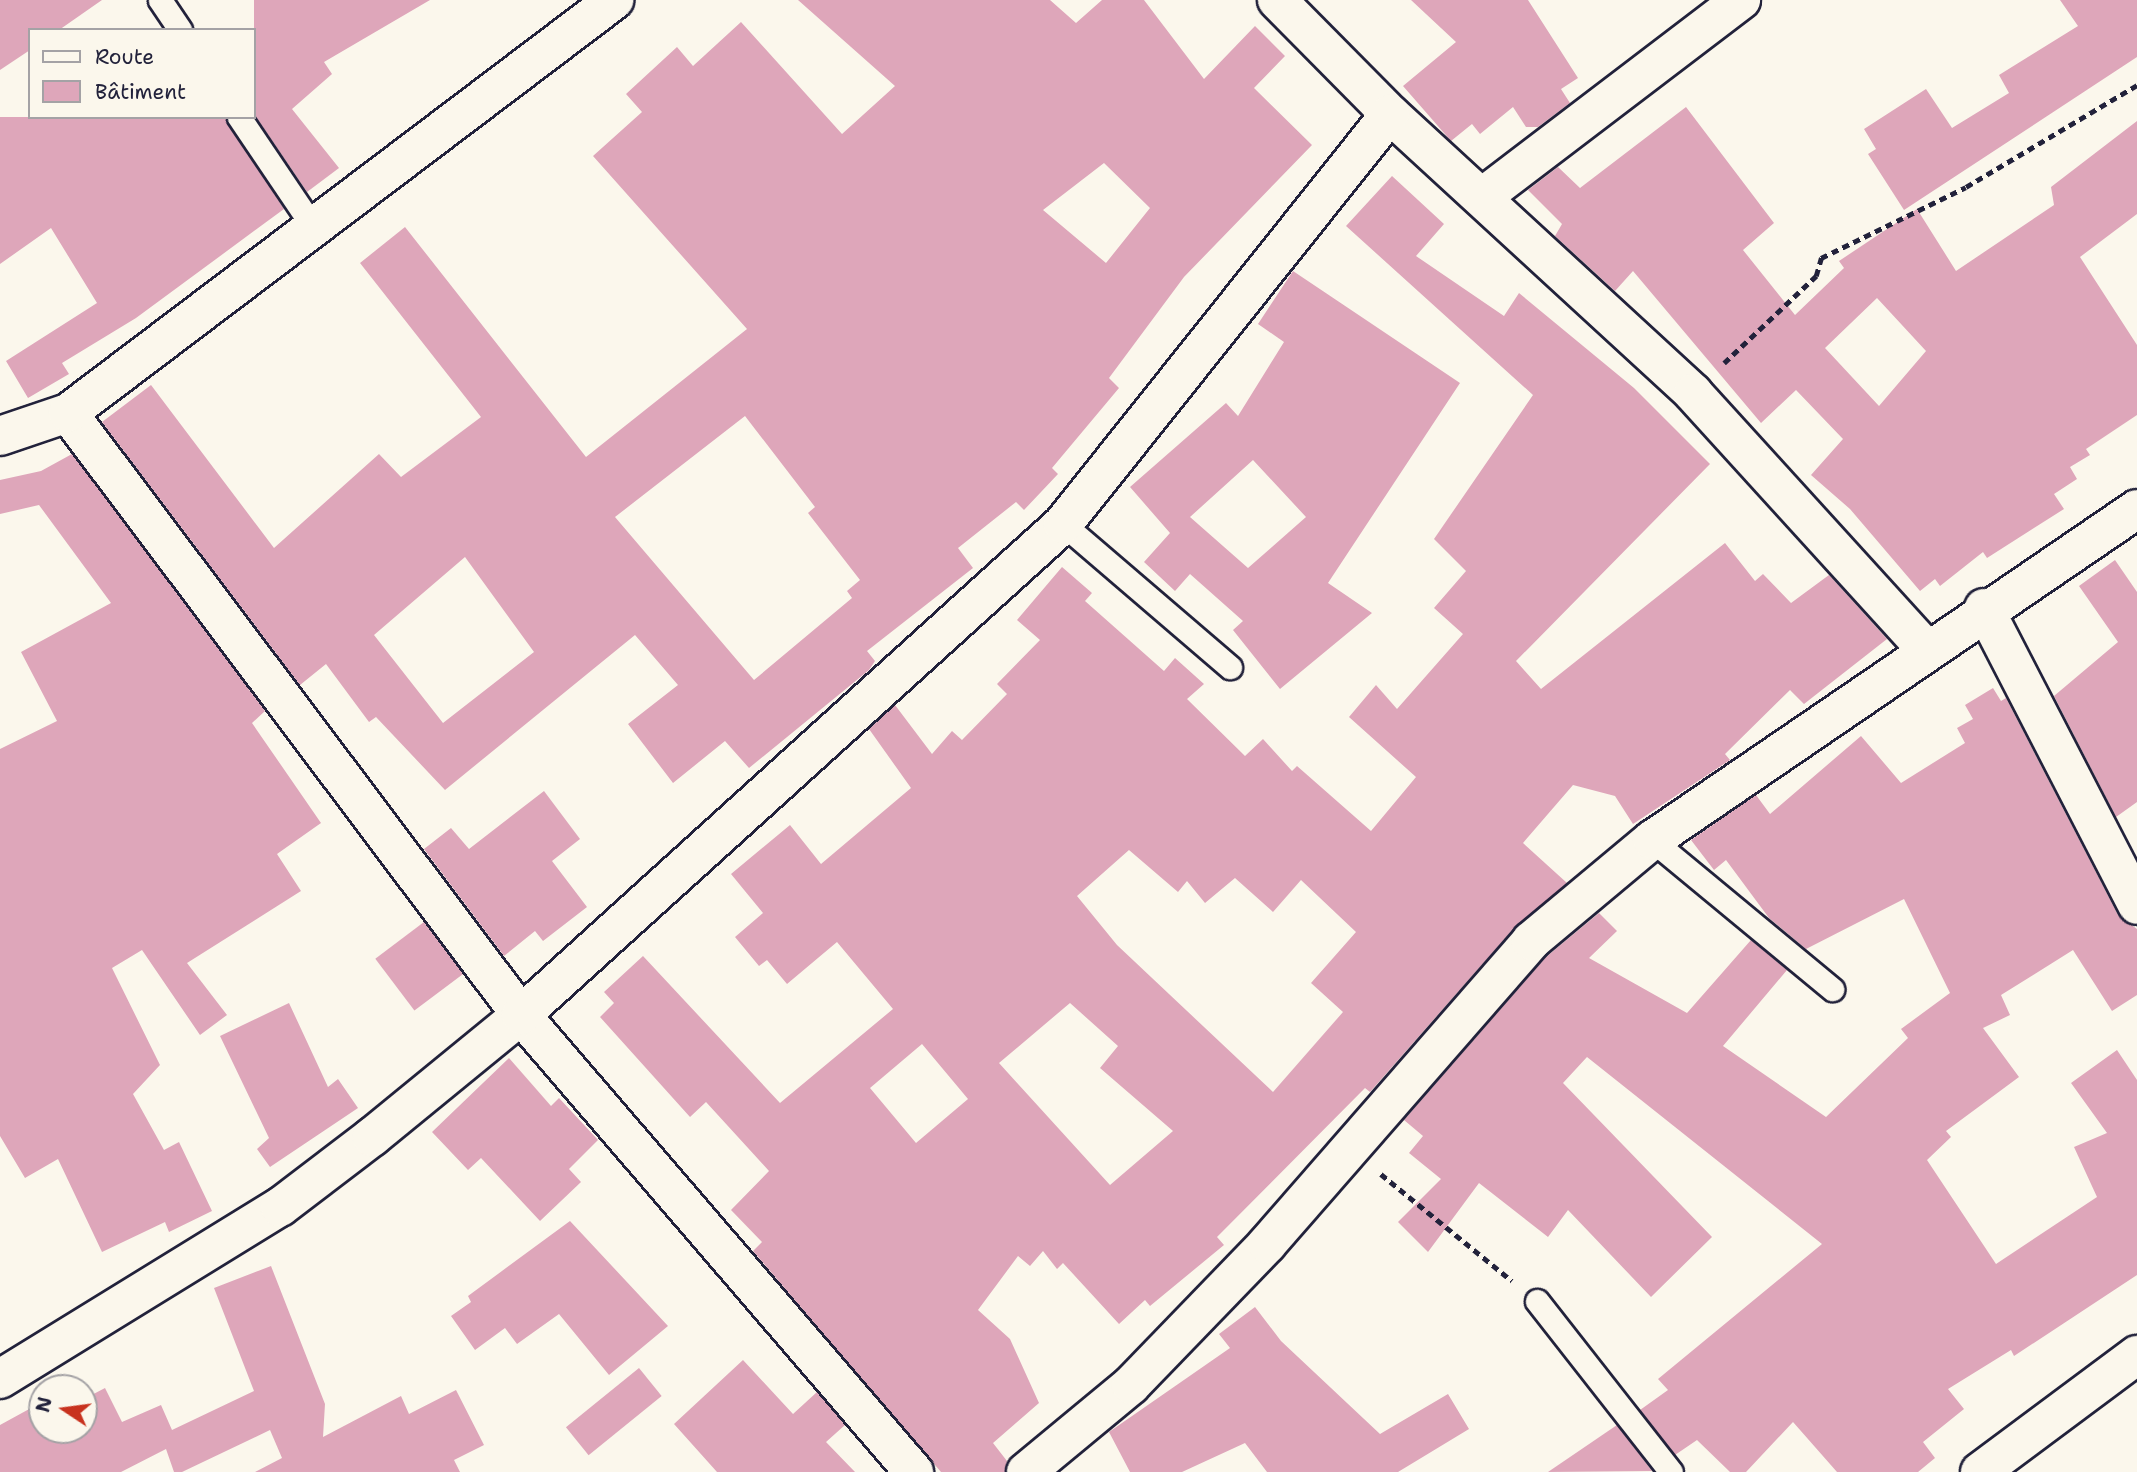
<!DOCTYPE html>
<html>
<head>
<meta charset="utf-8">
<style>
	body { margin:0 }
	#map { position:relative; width:2137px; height:1472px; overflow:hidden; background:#fbf7ec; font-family:"Shantell Sans",sans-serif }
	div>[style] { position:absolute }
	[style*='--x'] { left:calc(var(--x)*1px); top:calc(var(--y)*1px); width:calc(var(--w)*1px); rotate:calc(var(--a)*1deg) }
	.building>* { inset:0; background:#dea6ba; transform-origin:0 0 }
	.path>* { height:4.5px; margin-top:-2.25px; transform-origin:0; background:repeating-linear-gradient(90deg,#22223b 0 7px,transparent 0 12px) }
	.roads { filter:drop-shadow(2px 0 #22223b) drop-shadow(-2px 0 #22223b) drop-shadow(0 2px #22223b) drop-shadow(0 -2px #22223b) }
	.lane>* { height:23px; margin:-11.5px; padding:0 11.5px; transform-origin:11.5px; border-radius:11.5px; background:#fbf7ec }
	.street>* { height:38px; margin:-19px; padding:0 19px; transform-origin:19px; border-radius:19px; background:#fbf7ec }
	span { translate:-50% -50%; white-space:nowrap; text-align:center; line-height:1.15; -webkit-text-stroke:5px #fbf7ec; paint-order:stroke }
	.legend { position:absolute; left:28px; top:28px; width:228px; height:91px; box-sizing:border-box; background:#fbf7ec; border:2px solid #a4a2a5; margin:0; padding:9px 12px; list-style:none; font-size:21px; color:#22223b }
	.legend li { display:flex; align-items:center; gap:14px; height:35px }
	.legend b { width:35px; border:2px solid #a4a2a5 }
	.north { position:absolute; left:28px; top:1374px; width:70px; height:70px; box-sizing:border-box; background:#fbf7ec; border:2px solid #a4a2a5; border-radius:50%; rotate:283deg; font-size:19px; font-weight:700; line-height:28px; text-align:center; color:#22223b }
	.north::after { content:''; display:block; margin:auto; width:24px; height:32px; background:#c8321e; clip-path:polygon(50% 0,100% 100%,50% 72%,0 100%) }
</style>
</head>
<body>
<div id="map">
	<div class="building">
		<i style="clip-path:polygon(0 0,102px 0,59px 30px,30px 30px,30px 50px,0 70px)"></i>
		<i style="clip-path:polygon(254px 0,430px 0,324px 62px,332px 74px,292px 109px,339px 168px,307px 192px,254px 114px)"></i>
		<i style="clip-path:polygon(evenodd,798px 0,1050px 0,1076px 23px,1102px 0,1144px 0,1204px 79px,1255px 26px,1285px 56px,1254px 88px,1312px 145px,1184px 277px,1109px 378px,1119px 388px,1052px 468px,1058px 474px,1024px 510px,1016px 502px,958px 548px,973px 568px,867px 651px,875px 661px,869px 670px,749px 768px,725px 741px,673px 783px,628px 724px,678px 685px,635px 635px,445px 790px,376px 717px,369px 722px,326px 664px,300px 685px,102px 422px,151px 385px,274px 548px,379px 454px,401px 477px,481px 417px,360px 263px,405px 227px,586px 457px,747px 329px,593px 156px,642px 112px,626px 94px,677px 47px,693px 66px,741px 22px,842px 134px,895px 86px,798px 0,1104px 163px,1150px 208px,1106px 263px,1043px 210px,1104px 163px,798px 0,745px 416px,815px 507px,808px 513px,860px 580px,847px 591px,852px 598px,754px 680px,615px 517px,745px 416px,798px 0,465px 557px,534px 652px,443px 723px,374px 635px,465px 557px)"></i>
		<i style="clip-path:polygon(1411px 0,1528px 0,1578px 78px,1561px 89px,1570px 103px,1538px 127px,1526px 127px,1513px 107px,1480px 134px,1472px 124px,1451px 141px,1403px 86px,1456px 42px)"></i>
		<i style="clip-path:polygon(2060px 0,2137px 0,2137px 57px,1904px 210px,1868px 154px,1876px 149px,1864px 129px,1926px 89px,1952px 128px,2009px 93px,1999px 75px,2078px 26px)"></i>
		<i style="clip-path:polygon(evenodd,1686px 107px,1774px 223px,1743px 250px,1795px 315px,1844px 268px,1839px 261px,1917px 209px,1956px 271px,2054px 205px,2051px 187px,2137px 121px,2137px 214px,2080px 257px,2137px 345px,2137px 415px,2086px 449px,2090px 455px,2070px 467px,2077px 479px,2054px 494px,2064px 509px,1987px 558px,1983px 552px,1940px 586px,1935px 579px,1920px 591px,1850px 509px,1811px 475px,1843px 439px,1796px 390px,1761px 423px,1633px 271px,1615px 291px,1555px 236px,1562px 224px,1528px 190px,1558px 167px,1580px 188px,1686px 107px,1877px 298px,1926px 351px,1879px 406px,1825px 348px,1877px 298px)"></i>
		<i style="clip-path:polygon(0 117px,225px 117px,284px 209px,136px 318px,62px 363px,69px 374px,28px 398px,6px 361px,97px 303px,51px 228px,0 264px)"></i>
		<i style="clip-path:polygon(evenodd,1392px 176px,1444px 224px,1416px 256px,1504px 316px,1519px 293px,1634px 388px,1710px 464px,1516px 661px,1541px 689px,1725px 543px,1755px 581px,1763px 574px,1791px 603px,1829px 575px,1887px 639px,1804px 704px,1790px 690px,1725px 754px,1730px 760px,1633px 824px,1615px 796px,1573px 785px,1523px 843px,1567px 883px,1515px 927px,1370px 1092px,1365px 1088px,1217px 1237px,1224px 1245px,1150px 1306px,1145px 1300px,1119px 1324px,1063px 1263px,1057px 1269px,1043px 1251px,1030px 1266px,1018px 1256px,978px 1310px,1010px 1339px,1039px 1403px,993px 1443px,1007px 1461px,1005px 1472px,941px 1472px,753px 1251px,762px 1242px,731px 1210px,769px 1171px,706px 1102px,690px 1117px,600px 1017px,614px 1003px,604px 992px,643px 956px,780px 1103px,893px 1009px,837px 942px,787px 984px,767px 960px,759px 966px,735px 937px,763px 913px,731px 874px,790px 825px,821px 864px,911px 788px,869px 729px,895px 705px,932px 754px,952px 731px,962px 740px,1007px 694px,997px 684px,1040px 640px,1017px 620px,1062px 567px,1092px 593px,1085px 601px,1164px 671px,1175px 658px,1204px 684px,1187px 699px,1245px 756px,1263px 739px,1292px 771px,1297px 766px,1371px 831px,1416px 777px,1349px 717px,1376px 685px,1397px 709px,1463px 634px,1434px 608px,1466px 571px,1434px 539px,1533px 395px,1346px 226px,1392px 176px,1129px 850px,1178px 892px,1187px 881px,1205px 903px,1235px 878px,1273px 912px,1301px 880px,1356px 932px,1311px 983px,1343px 1012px,1273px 1092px,1117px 945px,1077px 896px,1129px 850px,1392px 176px,1070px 1003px,1118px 1046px,1100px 1068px,1173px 1131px,1110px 1185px,999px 1063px,1070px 1003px,1392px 176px,922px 1044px,968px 1099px,916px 1143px,870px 1088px,922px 1044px)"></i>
		<i style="clip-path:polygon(evenodd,1293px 271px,1460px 383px,1328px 583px,1372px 613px,1280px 689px,1233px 630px,1243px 621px,1190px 574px,1175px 591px,1144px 562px,1170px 533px,1130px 487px,1226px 403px,1238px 416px,1284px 342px,1258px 324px,1293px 271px,1253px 460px,1306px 517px,1248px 568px,1190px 517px,1253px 460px)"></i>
		<i style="clip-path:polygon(72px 454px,265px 711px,252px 723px,321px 823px,277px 854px,301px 891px,187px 963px,227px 1015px,200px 1035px,142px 950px,112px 968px,160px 1065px,133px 1094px,164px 1150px,179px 1142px,212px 1211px,169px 1232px,165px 1222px,102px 1252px,58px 1159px,25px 1178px,0 1136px,0 749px,57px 721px,21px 652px,111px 603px,39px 505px,0 514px,0 480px,41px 471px)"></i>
		<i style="clip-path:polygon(2115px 560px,2137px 592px,2137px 802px,2116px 817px,2054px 696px,2118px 642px,2079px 586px)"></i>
		<i style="clip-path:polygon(1993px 688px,2001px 701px,2006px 698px,2118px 915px,2137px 929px,2137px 995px,2112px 1011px,2073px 950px,2001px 995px,2010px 1015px,1983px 1028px,2019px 1077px,1946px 1131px,1951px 1137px,1927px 1160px,1996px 1264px,2097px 1197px,2074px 1147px,2107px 1133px,2071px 1083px,2117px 1050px,2137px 1080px,2137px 1275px,2014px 1356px,2011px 1350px,1948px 1389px,1964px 1409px,1923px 1442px,1935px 1458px,1918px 1472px,1837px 1472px,1793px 1422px,1746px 1472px,1730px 1472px,1697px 1440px,1675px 1455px,1640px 1410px,1668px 1390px,1658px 1379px,1822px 1244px,1587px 1057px,1563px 1083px,1712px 1237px,1651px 1297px,1568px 1210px,1548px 1237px,1479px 1183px,1428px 1252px,1398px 1222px,1441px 1179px,1409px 1153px,1423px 1136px,1404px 1120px,1546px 957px,1599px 913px,1617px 931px,1589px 958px,1687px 1013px,1751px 940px,1787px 970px,1723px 1046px,1826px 1117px,1908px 1038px,1901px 1029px,1950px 993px,1904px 899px,1806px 949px,1769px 918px,1726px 860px,1714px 870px,1691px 840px,1756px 795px,1770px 814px,1861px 736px,1901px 783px,1965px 743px,1957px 728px,1973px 719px,1965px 705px)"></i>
		<i style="clip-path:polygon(544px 791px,580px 839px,552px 861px,587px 907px,543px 941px,535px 931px,504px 956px,424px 849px,451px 828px,469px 849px)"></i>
		<i style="left:424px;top:922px;width:65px;height:61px;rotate:53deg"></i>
		<i style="clip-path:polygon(289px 1003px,328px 1087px,338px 1079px,358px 1108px,270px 1167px,257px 1149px,269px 1138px,220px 1036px)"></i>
		<i style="clip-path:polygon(509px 1058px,551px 1106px,559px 1098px,598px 1140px,569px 1169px,581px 1182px,540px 1221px,481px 1158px,468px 1170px,432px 1132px)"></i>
		<i style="clip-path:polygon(570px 1221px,668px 1326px,609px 1375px,559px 1314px,517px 1344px,505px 1328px,475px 1350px,451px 1316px,471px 1302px,468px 1296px)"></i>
		<i style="clip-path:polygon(271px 1266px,325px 1404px,323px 1437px,401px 1396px,409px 1414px,456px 1390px,484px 1445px,454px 1460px,460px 1472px,255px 1472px,282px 1458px,270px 1430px,182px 1472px,174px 1472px,166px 1449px,121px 1472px,0 1472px,0 1425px,42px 1402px,42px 1430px,84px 1430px,84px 1399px,105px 1388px,122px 1422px,161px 1405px,172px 1430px,254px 1391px,214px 1288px)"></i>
		<i style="clip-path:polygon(1255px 1307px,1281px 1341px,1380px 1434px,1448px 1394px,1469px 1429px,1398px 1472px,1267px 1472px,1245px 1443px,1182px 1472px,1130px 1472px,1109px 1432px,1230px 1348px,1219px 1334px)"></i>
		<i style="clip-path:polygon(743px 1360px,793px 1414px,817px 1392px,845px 1425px,826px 1442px,855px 1472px,717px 1472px,674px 1424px)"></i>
		<i style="left:639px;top:1368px;width:36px;height:94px;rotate:51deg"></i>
		<i style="clip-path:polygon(1617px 1425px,1652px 1471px,1548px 1472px)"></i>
	</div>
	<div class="path">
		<i style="--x:1724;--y:363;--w:127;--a:-43.4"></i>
		<i style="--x:1816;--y:276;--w:19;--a:-74"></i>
		<i style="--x:1821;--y:258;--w:161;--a:-26.1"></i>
		<i style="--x:1966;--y:187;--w:199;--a:-30.8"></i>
		<i style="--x:1381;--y:1174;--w:169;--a:39.2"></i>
	</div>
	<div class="roads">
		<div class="lane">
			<i style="--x:160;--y:0;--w:36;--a:56"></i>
			<i style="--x:239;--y:117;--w:134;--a:56"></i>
			<i style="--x:1063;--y:524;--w:220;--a:40.6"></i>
			<i style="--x:1652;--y:840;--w:234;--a:39.6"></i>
			<i style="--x:1537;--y:1301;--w:217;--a:51.9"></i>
		</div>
		<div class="street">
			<i style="--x:1277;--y:0;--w:161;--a:45.3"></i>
			<i style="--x:1390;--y:114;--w:412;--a:42.6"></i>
			<i style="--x:1693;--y:393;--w:348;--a:47.7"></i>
			<i style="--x:1485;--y:195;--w:322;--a:-37.3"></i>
			<i style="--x:68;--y:413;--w:753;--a:53.04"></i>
			<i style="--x:521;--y:1015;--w:603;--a:49.31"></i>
			<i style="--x:0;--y:436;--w:72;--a:-18.7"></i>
			<i style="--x:68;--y:413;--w:685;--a:-37.1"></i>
			<i style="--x:1984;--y:608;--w:334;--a:62.7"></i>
			<i style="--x:0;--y:1379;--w:329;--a:-31.6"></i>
			<i style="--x:280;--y:1207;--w:116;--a:-37.3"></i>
			<i style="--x:372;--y:1137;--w:193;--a:-39.3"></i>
			<i style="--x:521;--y:1015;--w:731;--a:-42.17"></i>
			<i style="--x:1063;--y:524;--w:524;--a:-51.43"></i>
			<i style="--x:1026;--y:1472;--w:136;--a:-39.6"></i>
			<i style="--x:1131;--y:1385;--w:196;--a:-46"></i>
			<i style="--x:1267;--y:1244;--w:402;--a:-48.9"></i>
			<i style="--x:1531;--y:941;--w:158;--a:-39.9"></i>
			<i style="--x:1652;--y:840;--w:587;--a:-34.31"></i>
			<i style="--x:1980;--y:1472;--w:196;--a:-36.7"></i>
		</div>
	</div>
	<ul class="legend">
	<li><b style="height:9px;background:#fbf7ec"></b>Route</li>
	<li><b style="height:19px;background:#dea6ba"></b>Bâtiment</li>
	</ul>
	<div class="north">N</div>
</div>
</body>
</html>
